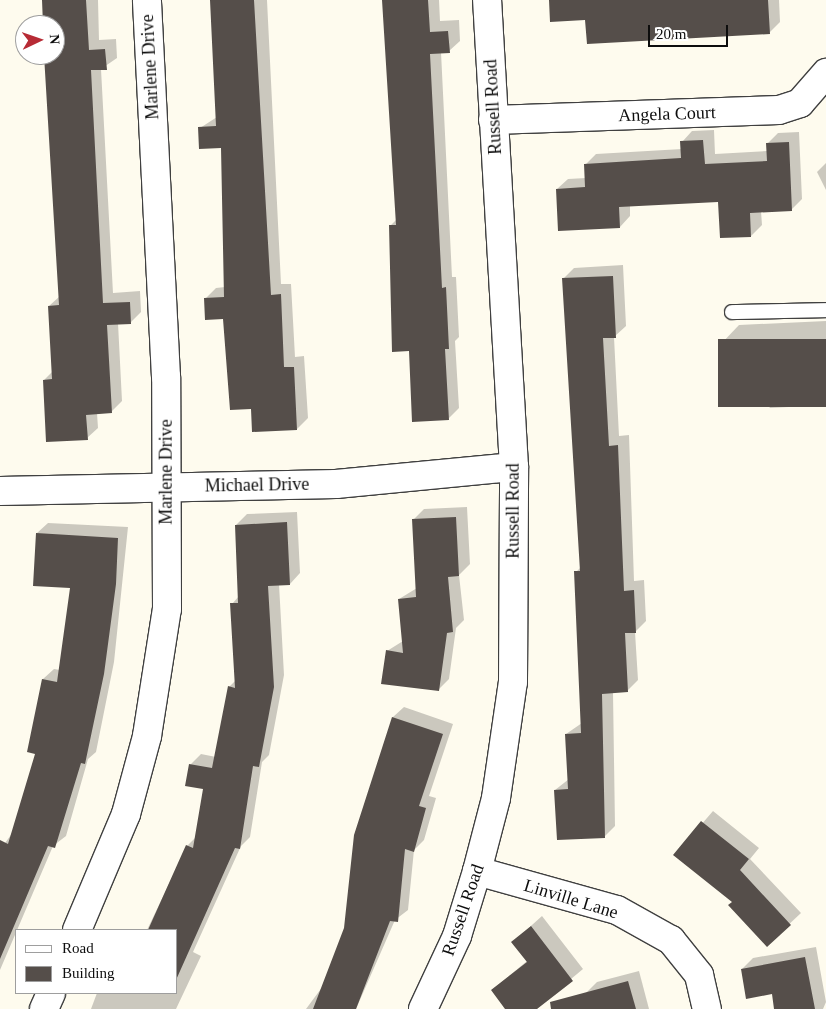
<!DOCTYPE html>
<html>
<head>
<meta charset="utf-8">
<style>
	body { margin:0 }
	#map { position:relative; width:826px; height:1009px; overflow:hidden; background:#fefbee; font-family:"Times New Roman",serif }
	div>[style] { position:absolute }
	[style*='--x'] { left:calc(var(--x)*1px); top:calc(var(--y)*1px); width:calc(var(--w)*1px); rotate:calc(var(--a)*1deg) }
	.shadow>* { inset:0; background:#0003 }
	.building>* { inset:0; background:#554e4a; transform-origin:0 0 }
	.roads { filter:drop-shadow(1px 0 #404040) drop-shadow(-1px 0 #404040) drop-shadow(0 1px #404040) drop-shadow(0 -1px #404040) }
	.service>* { height:14px; margin:-7px; padding:0 7px; transform-origin:7px; border-radius:7px; background:#fff }
	.minor>* { height:28px; margin:-14px; padding:0 14px; transform-origin:14px; border-radius:14px; background:#fff }
	span { translate:-50% -50%; white-space:nowrap; text-align:center; line-height:1.15; -webkit-text-stroke:5px #fff; paint-order:stroke }
	.street-label { font-size:18px; color:#0d0d0d }
	.legend { position:absolute; left:15px; top:929px; width:162px; height:65px; box-sizing:border-box; background:#fff; border:1px solid #9e9e9e; margin:0; padding:6px 9px; list-style:none; font-size:15px; color:#0d0d0d }
	.legend li { display:flex; align-items:center; gap:10px; height:25px }
	.legend b { width:25px; border:1px solid #9e9e9e }
	.north { position:absolute; left:15px; top:15px; width:50px; height:50px; box-sizing:border-box; background:#fff; border:1px solid #9e9e9e; border-radius:50%; rotate:87deg; font-size:14px; font-weight:700; line-height:20px; text-align:center; color:#0d0d0d }
	.north::after { content:''; display:block; margin:auto; width:18px; height:22px; background:#b72b35; clip-path:polygon(50% 0,100% 100%,50% 72%,0 100%) }
	.scale { position:absolute; left:648px; top:25px; width:80px; height:22px; box-sizing:border-box; border:2px solid #0d0d0d; border-top:0; padding-left:6px; font-size:15px; line-height:18px; white-space:nowrap; color:#0d0d0d; -webkit-text-stroke:4px #fff; paint-order:stroke }
</style>
</head>
<body>
<div id="map">
	<div class="shadow">
		<i style="clip-path:polygon(44px 0,98px 0,99px 40px,116px 39px,117px 58px,101px 69px,113px 293px,140px 291px,141px 312px,130px 323px,118px 323px,122px 401px,111px 412px,97px 413px,98px 428px,87px 438px,44px 380px,53px 371px,49px 306px,60px 296px,47px 55px,55px 55px,55px 25px,46px 25px)"></i>
		<i style="clip-path:polygon(211px 0,267px 0,281px 284px,291px 284px,295px 357px,304px 356px,308px 418px,297px 429px,252px 408px,225px 318px,205px 299px,216px 288px,225px 287px,222px 147px,200px 128px,217px 117px)"></i>
		<i style="clip-path:polygon(386px 0,439px 0,440px 21px,459px 20px,460px 41px,449px 51px,441px 52px,452px 277px,456px 277px,459px 337px,455px 341px,459px 408px,448px 419px,410px 350px,390px 226px,397px 219px)"></i>
		<i style="clip-path:polygon(550px 0,779px 0,780px 22px,769px 33px,587px 19px)"></i>
		<i style="clip-path:polygon(714px 130px,715px 154px,767px 151px,767px 144px,778px 133px,799px 132px,802px 199px,792px 209px,761px 211px,762px 225px,751px 236px,720px 200px,630px 205px,630px 216px,620px 227px,557px 189px,568px 179px,586px 178px,585px 165px,596px 154px,682px 149px,682px 142px,692px 131px)"></i>
		<i style="clip-path:polygon(826px 163px,826px 190px,817px 172px)"></i>
		<i style="clip-path:polygon(623px 265px,626px 326px,614px 337px,619px 436px,629px 435px,634px 581px,644px 580px,646px 621px,635px 632px,638px 680px,627px 691px,613px 692px,615px 826px,605px 836px,555px 790px,569px 779px,566px 734px,582px 723px,576px 572px,581px 567px,563px 279px,574px 268px)"></i>
		<i style="clip-path:polygon(826px 321px,826px 405px,770px 408px,719px 346px,739px 325px)"></i>
		<i style="clip-path:polygon(467px 507px,470px 564px,459px 575px,464px 620px,456px 628px,449px 679px,438px 690px,387px 651px,403px 641px,399px 599px,417px 588px,413px 520px,424px 509px)"></i>
		<i style="clip-path:polygon(297px 512px,300px 573px,290px 584px,279px 584px,284px 675px,269px 755px,262px 762px,250px 837px,241px 846px,193px 952px,201px 956px,176px 1009px,91px 1009px,97px 993px,176px 993px,176px 930px,147px 930px,187px 846px,197px 836px,204px 788px,190px 765px,201px 754px,216px 757px,229px 687px,236px 680px,232px 604px,239px 596px,236px 525px,247px 514px)"></i>
		<i style="clip-path:polygon(48px 523px,128px 527px,114px 662px,96px 752px,88px 759px,66px 836px,53px 846px,0 970px,0 850px,13px 832px,36px 753px,43px 679px,54px 669px,60px 670px,71px 587px,37px 533px)"></i>
		<i style="clip-path:polygon(404px 707px,453px 724px,429px 796px,436px 798px,424px 840px,414px 850px,408px 910px,395px 920px,356px 1009px,306px 1009px,323px 986px,346px 928px,355px 835px,393px 717px)"></i>
		<i style="clip-path:polygon(713px 811px,759px 848px,750px 859px,801px 913px,767px 945px,733px 902px,675px 855px)"></i>
		<i style="clip-path:polygon(542px 916px,583px 969px,535px 1009px,507px 1009px,492px 990px,527px 961px,513px 942px)"></i>
		<i style="clip-path:polygon(816px 947px,826px 1002px,823px 1009px,775px 1009px,773px 993px,742px 969px,753px 958px)"></i>
		<i style="clip-path:polygon(639px 971px,649px 1009px,591px 1009px,586px 993px,597px 982px)"></i>
	</div>
	<div class="building">
		<i style="clip-path:polygon(42px 0,86px 0,89px 50px,105px 49px,107px 70px,91px 70px,103px 303px,130px 302px,131px 324px,107px 325px,112px 413px,86px 415px,88px 440px,46px 442px,43px 380px,52px 379px,48px 306px,59px 305px,44px 55px,55px 55px,55px 25px,43px 25px)"></i>
		<i style="clip-path:polygon(210px 0,254px 0,271px 295px,281px 294px,284px 367px,294px 367px,297px 430px,252px 432px,251px 409px,230px 410px,223px 319px,205px 320px,204px 298px,224px 297px,221px 148px,199px 149px,198px 127px,216px 126px)"></i>
		<i style="clip-path:polygon(382px 0,428px 0,430px 32px,448px 31px,450px 53px,430px 54px,442px 288px,446px 287px,449px 349px,445px 349px,449px 420px,412px 422px,409px 351px,392px 352px,389px 225px,396px 225px)"></i>
		<i style="clip-path:polygon(549px 0,768px 0,770px 34px,587px 44px,585px 20px,550px 22px)"></i>
		<i style="clip-path:polygon(703px 140px,705px 164px,767px 161px,766px 143px,789px 142px,792px 211px,750px 213px,751px 237px,720px 238px,718px 202px,619px 207px,620px 228px,558px 231px,556px 189px,585px 187px,584px 164px,681px 158px,680px 141px)"></i>
		<i style="clip-path:polygon(613px 276px,616px 338px,603px 338px,609px 446px,618px 445px,624px 591px,634px 590px,636px 633px,625px 633px,628px 692px,602px 694px,605px 838px,557px 840px,554px 790px,568px 789px,565px 734px,581px 733px,574px 571px,580px 571px,562px 278px)"></i>
		<i style="left:826px;top:339px;width:68px;height:108px;rotate:90deg"></i>
		<i style="clip-path:polygon(456px 517px,459px 576px,448px 577px,453px 632px,447px 633px,439px 691px,381px 684px,386px 650px,403px 653px,398px 599px,416px 597px,412px 519px)"></i>
		<i style="clip-path:polygon(287px 522px,290px 585px,268px 586px,274px 687px,259px 767px,253px 766px,240px 849px,235px 848px,176px 980px,176px 930px,148px 930px,186px 845px,193px 848px,203px 789px,185px 786px,189px 764px,212px 768px,228px 686px,235px 688px,230px 603px,238px 603px,235px 525px)"></i>
		<i style="clip-path:polygon(36px 533px,118px 538px,116px 584px,104px 674px,85px 764px,81px 763px,55px 848px,48px 846px,0 959px,0 840px,8px 844px,35px 754px,27px 752px,42px 679px,57px 682px,70px 588px,33px 586px)"></i>
		<i style="clip-path:polygon(392px 717px,443px 734px,419px 806px,426px 808px,414px 852px,405px 849px,398px 922px,390px 921px,356px 1009px,313px 1009px,344px 928px,354px 835px)"></i>
		<i style="clip-path:polygon(701px 821px,749px 859px,740px 870px,791px 925px,767px 947px,728px 905px,732px 902px,673px 855px)"></i>
		<i style="clip-path:polygon(531px 926px,573px 981px,537px 1009px,505px 1009px,491px 990px,527px 962px,511px 942px)"></i>
		<i style="clip-path:polygon(805px 957px,815px 1009px,774px 1009px,772px 994px,746px 999px,741px 969px)"></i>
		<i style="clip-path:polygon(628px 981px,636px 1009px,551px 1009px,550px 1002px)"></i>
	</div>
	<div class="roads">
		<div class="service">
			<i style="--x:732;--y:312;--w:94;--a:-1.2"></i>
		</div>
		<div class="minor">
			<i style="--x:493;--y:120;--w:286;--a:-2"></i>
			<i style="--x:779;--y:110;--w:22;--a:-18"></i>
			<i style="--x:800;--y:103;--w:40;--a:-49"></i>
			<i style="--x:0;--y:491;--w:336;--a:-1.2"></i>
			<i style="--x:336;--y:484;--w:179;--a:-5.5"></i>
			<i style="--x:477;--y:871;--w:145;--a:15.6"></i>
			<i style="--x:617;--y:910;--w:62;--a:29.1"></i>
			<i style="--x:671;--y:940;--w:45;--a:51.3"></i>
			<i style="--x:699;--y:975;--w:35;--a:77"></i>
			<i style="--x:77;--y:930;--w:126;--a:-67.1"></i>
			<i style="--x:126;--y:814;--w:81;--a:-74.9"></i>
			<i style="--x:147;--y:736;--w:129;--a:-81.1"></i>
			<i style="--x:167;--y:609;--w:232;--a:-90.2"></i>
			<i style="--x:166;--y:377;--w:377;--a:-92.9"></i>
			<i style="--x:44;--y:1009;--w:17;--a:-66"></i>
			<i style="--x:423;--y:1009;--w:81;--a:-65"></i>
			<i style="--x:457;--y:936;--w:68;--a:-72.9"></i>
			<i style="--x:477;--y:871;--w:75;--a:-75.4"></i>
			<i style="--x:496;--y:798;--w:117;--a:-81.7"></i>
			<i style="--x:513;--y:682;--w:215;--a:-89.7"></i>
			<i style="--x:514;--y:467;--w:468;--a:-93.3"></i>
		</div>
	</div>
	<div class="street-label">
		<span style="left:150px;top:67px;rotate:-93deg">Marlene Drive</span>
		<span style="left:493px;top:107px;rotate:-93deg">Russell Road</span>
		<span style="left:667px;top:114px;rotate:-2deg">Angela Court</span>
		<span style="left:166px;top:472px;rotate:-90deg">Marlene Drive</span>
		<span style="left:257px;top:485px;rotate:-1deg">Michael Drive</span>
		<span style="left:513px;top:511px;rotate:-90deg">Russell Road</span>
		<span style="left:571px;top:899px;rotate:17deg">Linville Lane</span>
		<span style="left:463px;top:910px;rotate:-71deg">Russell Road</span>
	</div>
	<ul class="legend">
	<li><b style="height:6px;background:#fff"></b>Road</li>
	<li><b style="height:14px;background:#554e4a"></b>Building</li>
	</ul>
	<div class="north">N</div>
	<div class="scale">20 m</div>
</div>
</body>
</html>
